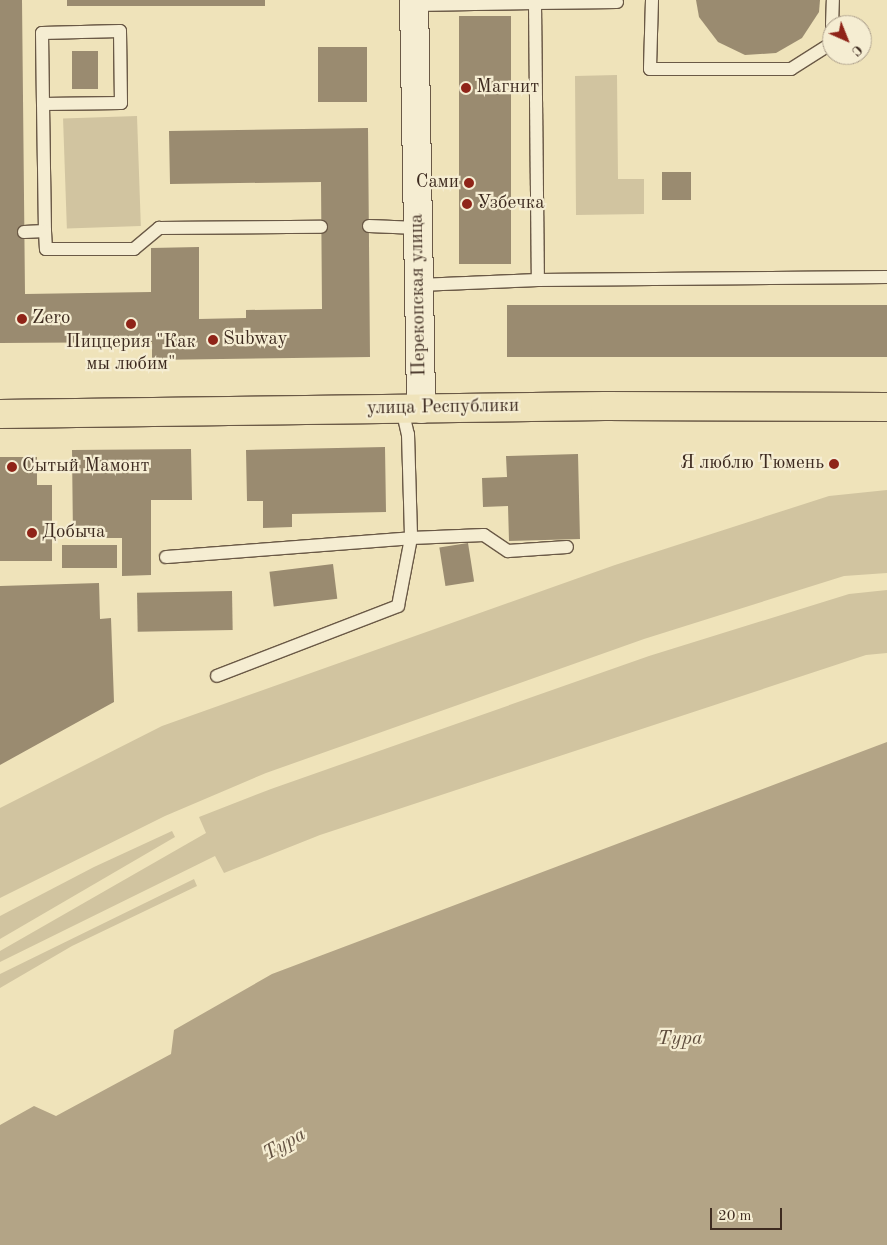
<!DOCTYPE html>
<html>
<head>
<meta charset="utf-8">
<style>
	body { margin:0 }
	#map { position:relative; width:887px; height:1245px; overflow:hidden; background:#efe3ba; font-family:"Old Standard TT",serif }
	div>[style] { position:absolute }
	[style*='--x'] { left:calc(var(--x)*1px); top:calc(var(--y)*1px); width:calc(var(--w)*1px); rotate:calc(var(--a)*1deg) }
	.green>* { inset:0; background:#d1c4a0; transform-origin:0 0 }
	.water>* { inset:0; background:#b3a486 }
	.building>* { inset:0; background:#9a8b70; transform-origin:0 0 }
	.roads { filter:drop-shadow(1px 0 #6a5946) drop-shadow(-1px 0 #6a5946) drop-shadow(0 1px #6a5946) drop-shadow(0 -1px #6a5946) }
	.lane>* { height:12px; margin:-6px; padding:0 6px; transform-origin:6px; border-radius:6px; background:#f5edd2 }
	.secondary>* { height:28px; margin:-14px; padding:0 14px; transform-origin:14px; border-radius:14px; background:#f5edd2 }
	.primary>* { height:28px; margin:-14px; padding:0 14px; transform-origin:14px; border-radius:14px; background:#efe3ba }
	.dots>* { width:14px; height:14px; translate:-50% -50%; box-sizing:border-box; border:2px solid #f5edd2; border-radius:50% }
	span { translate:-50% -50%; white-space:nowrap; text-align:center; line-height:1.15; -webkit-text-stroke:4.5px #f5edd2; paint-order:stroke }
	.poi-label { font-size:19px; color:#3e2b20 }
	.left { translate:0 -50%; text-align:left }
	.right { translate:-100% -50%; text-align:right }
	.street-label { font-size:19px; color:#3e2b20 }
	.water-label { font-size:20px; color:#614f3f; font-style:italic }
	.north { position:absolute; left:822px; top:15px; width:50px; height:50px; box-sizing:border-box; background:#f5edd2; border:1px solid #ac9f8b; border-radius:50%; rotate:136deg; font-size:14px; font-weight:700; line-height:20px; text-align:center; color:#3e2b20 }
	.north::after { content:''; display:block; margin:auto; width:18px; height:22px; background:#8f2418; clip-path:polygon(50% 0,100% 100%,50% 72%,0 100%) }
	.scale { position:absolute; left:710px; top:1208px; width:72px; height:22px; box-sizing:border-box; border:2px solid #3e2b20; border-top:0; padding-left:6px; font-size:15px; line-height:18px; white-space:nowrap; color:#3e2b20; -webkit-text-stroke:4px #f5edd2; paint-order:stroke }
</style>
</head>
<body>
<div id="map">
	<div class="green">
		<i style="clip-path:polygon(617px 75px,618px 179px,644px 179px,644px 214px,576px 215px,575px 76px)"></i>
		<i style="left:137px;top:116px;width:110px;height:74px;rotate:88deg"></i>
		<i style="clip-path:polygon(887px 490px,887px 573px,844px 576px,644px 639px,266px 773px,165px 816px,0 898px,0 808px,162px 726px,615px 565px,829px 496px)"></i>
		<i style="clip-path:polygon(887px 590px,887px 653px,866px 655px,320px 835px,224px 873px,215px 856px,0 962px,0 951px,206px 833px,199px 817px,271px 789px,649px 656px,849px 594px)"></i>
		<i style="clip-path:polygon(172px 831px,175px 837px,0 939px,0 916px,94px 867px)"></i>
		<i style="clip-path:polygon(194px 879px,197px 886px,72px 946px,0 988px,0 974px)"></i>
	</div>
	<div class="water">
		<i style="clip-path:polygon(887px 742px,887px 1245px,0 1245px,0 1125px,34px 1106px,56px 1116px,171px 1054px,174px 1030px,272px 974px)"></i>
	</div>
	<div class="building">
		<i style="clip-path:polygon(0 0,22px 0,25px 294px,151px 292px,151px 248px,199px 247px,199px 319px,246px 318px,246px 310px,322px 309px,321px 182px,170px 184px,169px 131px,368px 128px,370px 357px,152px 360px,152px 342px,0 343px)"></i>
		<i style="left:67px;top:0;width:198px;height:6px"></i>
		<i style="clip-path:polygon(696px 0,820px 0,819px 12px,802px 38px,776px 53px,745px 55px,718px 42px,699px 17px)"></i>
		<i style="left:459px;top:16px;width:52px;height:248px"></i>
		<i style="left:318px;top:47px;width:49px;height:55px"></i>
		<i style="left:72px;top:51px;width:26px;height:38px"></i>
		<i style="left:691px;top:172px;width:28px;height:29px;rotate:90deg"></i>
		<i style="left:887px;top:305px;width:52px;height:380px;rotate:90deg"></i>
		<i style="clip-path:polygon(385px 447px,386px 512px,292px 514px,292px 527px,263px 528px,263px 501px,247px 501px,246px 450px)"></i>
		<i style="clip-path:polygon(191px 449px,192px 500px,151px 500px,151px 575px,122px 576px,122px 538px,73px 538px,72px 450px)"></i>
		<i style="clip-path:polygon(578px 454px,580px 539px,509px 541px,508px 506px,483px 507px,482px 478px,507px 477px,506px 456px)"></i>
		<i style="clip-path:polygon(0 457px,37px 457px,37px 485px,52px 485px,52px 561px,0 561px)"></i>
		<i style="left:468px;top:543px;width:39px;height:29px;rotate:81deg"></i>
		<i style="left:117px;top:545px;width:23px;height:55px;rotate:90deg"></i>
		<i style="left:333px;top:564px;width:35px;height:64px;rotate:83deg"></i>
		<i style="clip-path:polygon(99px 583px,100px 619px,111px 618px,114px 702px,0 765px,0 586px)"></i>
		<i style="left:232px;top:591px;width:39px;height:95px;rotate:89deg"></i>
	</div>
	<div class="roads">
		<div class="lane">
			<i style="--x:652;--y:0;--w:69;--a:91.7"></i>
			<i style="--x:650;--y:69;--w:141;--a:0"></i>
			<i style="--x:791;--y:69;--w:49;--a:-32.4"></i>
			<i style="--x:832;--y:43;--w:7;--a:-90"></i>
			<i style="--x:535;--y:3;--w:82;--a:-0.7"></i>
			<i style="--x:414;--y:5;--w:121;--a:-0.9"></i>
			<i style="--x:535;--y:3;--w:277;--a:89.4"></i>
			<i style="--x:832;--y:25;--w:25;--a:-88"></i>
			<i style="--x:43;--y:104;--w:78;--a:-0.7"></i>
			<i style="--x:121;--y:103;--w:72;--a:-90.8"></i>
			<i style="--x:120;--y:31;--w:78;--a:178.5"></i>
			<i style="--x:42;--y:33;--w:71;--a:89.2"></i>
			<i style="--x:43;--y:104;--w:127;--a:89.1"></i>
			<i style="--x:369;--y:226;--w:49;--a:2.3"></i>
			<i style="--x:24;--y:232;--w:21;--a:-3"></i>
			<i style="--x:45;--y:231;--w:18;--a:87"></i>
			<i style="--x:46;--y:249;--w:88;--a:0"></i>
			<i style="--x:134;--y:249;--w:33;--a:-40"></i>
			<i style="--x:159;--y:228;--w:162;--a:-0.4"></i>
			<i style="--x:419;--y:285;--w:119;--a:-2.4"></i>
			<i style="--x:538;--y:280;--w:349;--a:-0.5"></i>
			<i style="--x:402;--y:409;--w:26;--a:77"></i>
			<i style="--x:408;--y:434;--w:104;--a:88.3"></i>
			<i style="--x:411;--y:538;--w:73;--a:-2.4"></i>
			<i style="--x:484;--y:535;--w:29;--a:34"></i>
			<i style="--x:508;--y:551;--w:59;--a:-3.9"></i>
			<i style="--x:166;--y:557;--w:246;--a:-4.4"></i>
			<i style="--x:411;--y:538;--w:69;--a:100.8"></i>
			<i style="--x:398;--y:606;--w:194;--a:158.9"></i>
		</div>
		<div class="secondary">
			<i style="--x:414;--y:0;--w:409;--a:89"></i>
		</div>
		<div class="primary">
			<i style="--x:0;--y:414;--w:605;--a:-0.76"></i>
			<i style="--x:605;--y:406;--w:282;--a:0.2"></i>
		</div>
	</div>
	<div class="dots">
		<i style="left:466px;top:88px;background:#8f2418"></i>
		<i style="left:469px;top:183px;background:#8f2418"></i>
		<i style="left:467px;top:204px;background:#8f2418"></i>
		<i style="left:22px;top:319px;background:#8f2418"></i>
		<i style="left:131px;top:324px;background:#8f2418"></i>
		<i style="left:213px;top:340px;background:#8f2418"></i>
		<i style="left:834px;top:464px;background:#8f2418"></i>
		<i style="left:12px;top:467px;background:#8f2418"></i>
		<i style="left:32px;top:533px;background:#8f2418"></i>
	</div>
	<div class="poi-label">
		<span class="left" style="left:476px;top:88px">Магнит</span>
		<span class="right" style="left:459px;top:183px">Сами</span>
		<span class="left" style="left:477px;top:204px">Узбечка</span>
		<span class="left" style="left:32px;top:319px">Zero</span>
		<span class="left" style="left:223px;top:340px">Subway</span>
		<span style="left:131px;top:354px">Пиццерия "Как<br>мы любим"</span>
		<span class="right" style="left:824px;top:464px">Я люблю Тюмень</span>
		<span class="left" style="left:22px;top:467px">Сытый Мамонт</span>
		<span class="left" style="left:42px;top:533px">Добыча</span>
	</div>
	<div class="street-label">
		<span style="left:419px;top:295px;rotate:-91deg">Перекопская улица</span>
		<span style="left:443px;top:408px;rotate:-1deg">улица Республики</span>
	</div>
	<div class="water-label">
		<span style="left:680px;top:1039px">Тура</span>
		<span style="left:285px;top:1145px;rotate:-30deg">Тура</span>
	</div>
	<div class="north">С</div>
	<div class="scale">20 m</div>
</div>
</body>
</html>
